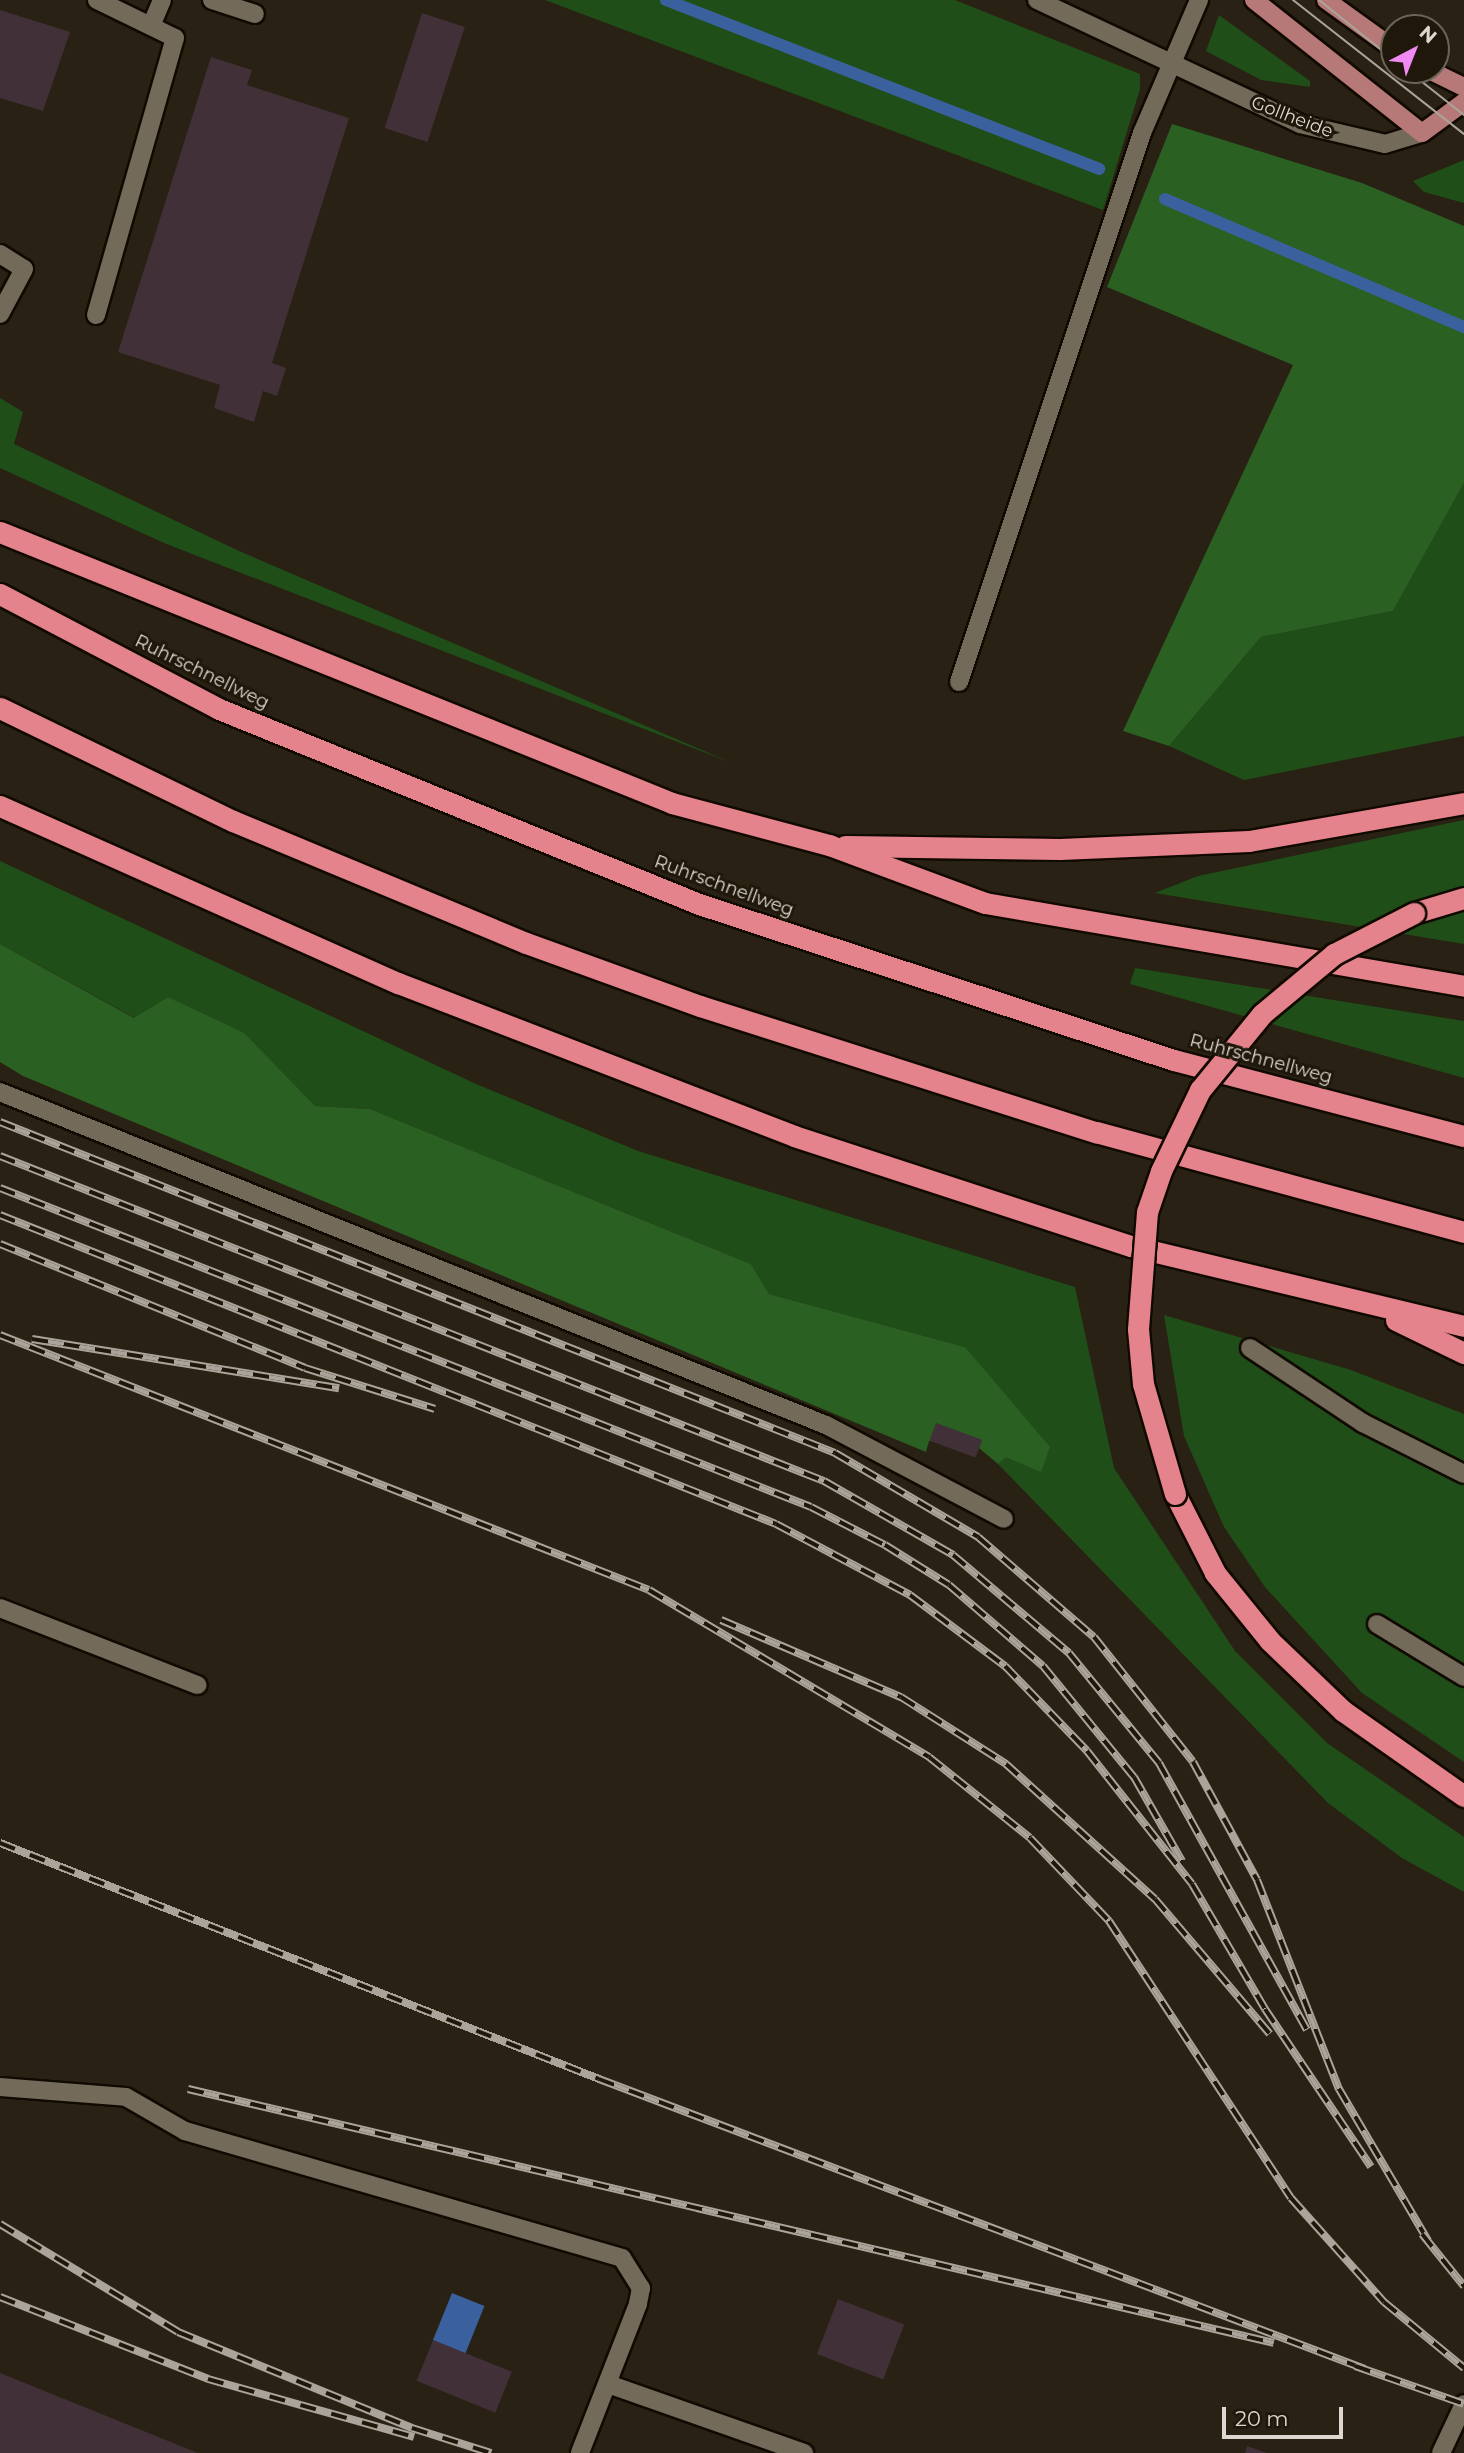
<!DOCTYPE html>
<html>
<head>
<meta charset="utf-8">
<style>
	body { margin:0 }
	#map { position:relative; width:1464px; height:2453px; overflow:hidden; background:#292113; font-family:Montserrat,sans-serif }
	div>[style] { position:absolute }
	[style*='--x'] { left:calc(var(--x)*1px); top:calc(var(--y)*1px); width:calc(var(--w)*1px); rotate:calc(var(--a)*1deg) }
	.green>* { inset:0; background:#204e18 }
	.forest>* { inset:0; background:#2b6023 }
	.water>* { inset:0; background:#3a619e; transform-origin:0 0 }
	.stream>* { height:12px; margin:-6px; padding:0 6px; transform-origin:6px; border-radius:6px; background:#3a619e }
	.building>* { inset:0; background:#413037; transform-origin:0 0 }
	.roads { filter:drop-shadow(2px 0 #110a01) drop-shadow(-2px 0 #110a01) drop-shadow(0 2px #110a01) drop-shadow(0 -2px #110a01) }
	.minor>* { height:18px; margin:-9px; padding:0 9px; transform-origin:9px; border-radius:9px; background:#736a5a }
	.major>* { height:18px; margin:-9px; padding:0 9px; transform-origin:9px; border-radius:9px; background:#b77978 }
	.highway>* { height:21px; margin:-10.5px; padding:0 10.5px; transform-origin:10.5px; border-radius:10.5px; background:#e5838c }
	.tram>* { height:2px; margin:-1px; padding:0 1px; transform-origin:1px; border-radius:1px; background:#aaa49a }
	.rail>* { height:8px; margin-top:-4px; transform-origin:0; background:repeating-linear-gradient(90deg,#1f180a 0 16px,#aaa49a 0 32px); box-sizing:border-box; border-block:2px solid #aaa49a }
	.bridges { filter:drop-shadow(2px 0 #110a01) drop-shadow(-2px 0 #110a01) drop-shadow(0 2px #110a01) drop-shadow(0 -2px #110a01) }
	.highway-bridge>* { height:21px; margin:-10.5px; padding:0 10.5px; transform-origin:10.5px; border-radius:10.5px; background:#e5838c }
	span { translate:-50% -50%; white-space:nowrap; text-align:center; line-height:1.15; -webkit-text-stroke:6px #1f180a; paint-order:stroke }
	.street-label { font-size:18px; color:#ddd8cf }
	.north { position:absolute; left:1380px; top:14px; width:70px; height:70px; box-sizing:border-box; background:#1f180a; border:2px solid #6b6559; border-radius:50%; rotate:42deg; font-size:19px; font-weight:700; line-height:28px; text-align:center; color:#ddd8cf }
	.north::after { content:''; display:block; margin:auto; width:24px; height:32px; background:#f18af4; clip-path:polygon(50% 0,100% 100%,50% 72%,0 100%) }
	.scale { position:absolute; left:1222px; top:2407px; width:121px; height:32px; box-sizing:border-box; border:4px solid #ddd8cf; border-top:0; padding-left:9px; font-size:21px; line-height:24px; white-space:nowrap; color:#ddd8cf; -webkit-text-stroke:5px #1f180a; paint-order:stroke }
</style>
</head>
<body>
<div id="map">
	<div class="green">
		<i style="clip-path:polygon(545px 0,955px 0,1140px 74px,1140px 89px,1103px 210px)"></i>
		<i style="clip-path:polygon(1219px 15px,1310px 81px,1310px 87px,1261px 80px,1206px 51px)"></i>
		<i style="clip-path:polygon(1464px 160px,1464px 203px,1424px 192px,1413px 181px)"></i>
		<i style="clip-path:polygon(0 398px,23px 412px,14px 444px,239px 551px,732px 763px,164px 543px,0 468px)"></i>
		<i style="clip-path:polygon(1464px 483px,1464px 736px,1244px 780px,1169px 746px,1261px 637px,1393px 611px)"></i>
		<i style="clip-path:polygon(1464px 820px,1464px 944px,1155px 893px,1198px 876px)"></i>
		<i style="clip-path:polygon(0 861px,476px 1084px,638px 1151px,1075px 1287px,1114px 1468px,1235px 1651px,1327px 1743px,1464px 1837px,1464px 1892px,1402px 1858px,1328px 1803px,998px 1464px,1005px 1457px,965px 1347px,769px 1294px,751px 1264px,370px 1109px,315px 1106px,244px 1034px,168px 997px,135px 1018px,0 944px)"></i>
		<i style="clip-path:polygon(1135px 968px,1464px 1021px,1464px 1078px,1130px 984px)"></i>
		<i style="clip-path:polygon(1164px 1315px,1351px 1370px,1464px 1414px,1464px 1762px,1362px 1693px,1265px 1587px,1224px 1527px,1184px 1436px)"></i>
	</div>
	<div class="forest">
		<i style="clip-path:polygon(1172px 124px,1362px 183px,1464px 226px,1464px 483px,1393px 611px,1261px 637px,1169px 746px,1123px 731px,1293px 365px,1107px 287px)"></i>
		<i style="clip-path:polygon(0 944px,134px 1018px,168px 997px,244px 1033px,315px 1106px,370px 1109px,751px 1264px,769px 1294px,965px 1347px,1050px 1447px,1041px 1472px,1006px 1457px,998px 1464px,979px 1448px,982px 1440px,929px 1441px,926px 1452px,23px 1076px,0 1062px)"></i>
	</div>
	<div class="water">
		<i style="left:452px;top:2293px;width:35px;height:51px;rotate:22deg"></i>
	</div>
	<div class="stream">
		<i style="--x:666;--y:0;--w:465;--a:21.3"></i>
		<i style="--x:1165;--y:199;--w:325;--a:23.2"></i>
	</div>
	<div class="building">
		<i style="clip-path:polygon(0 10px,70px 32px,43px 111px,0 98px)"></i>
		<i style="left:422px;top:13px;width:45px;height:121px;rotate:18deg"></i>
		<i style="clip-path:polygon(211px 57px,252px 70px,247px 85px,349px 118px,272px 363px,286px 368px,277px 396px,263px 391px,254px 422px,214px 408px,220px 385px,118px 352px)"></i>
		<i style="left:936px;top:1423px;width:49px;height:19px;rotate:20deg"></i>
		<i style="left:838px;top:2299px;width:71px;height:59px;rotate:21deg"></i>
		<i style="left:433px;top:2340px;width:85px;height:44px;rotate:22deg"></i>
		<i style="clip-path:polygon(0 2373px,198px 2453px,0 2453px)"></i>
		<i style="clip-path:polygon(1247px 2446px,1267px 2453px,1245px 2453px)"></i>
	</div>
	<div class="roads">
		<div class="minor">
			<i style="--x:212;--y:0;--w:45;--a:18"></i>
			<i style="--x:1037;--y:0;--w:291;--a:25.2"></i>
			<i style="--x:1300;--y:124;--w:87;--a:13.2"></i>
			<i style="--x:1385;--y:144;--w:39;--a:-17"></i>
			<i style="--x:151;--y:26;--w:28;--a:-67"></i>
			<i style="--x:0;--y:254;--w:28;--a:32"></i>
			<i style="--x:24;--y:269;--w:51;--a:118.1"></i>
			<i style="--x:96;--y:315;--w:288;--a:-74.1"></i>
			<i style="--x:175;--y:38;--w:87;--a:-154"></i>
			<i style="--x:959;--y:682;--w:579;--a:-71.57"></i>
			<i style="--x:1142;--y:133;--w:145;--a:-66.8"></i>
			<i style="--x:0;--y:1092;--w:891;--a:21.96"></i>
			<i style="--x:826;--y:1425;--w:201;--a:27.8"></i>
			<i style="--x:1250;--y:1348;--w:136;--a:33.6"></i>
			<i style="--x:1363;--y:1423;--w:113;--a:26.8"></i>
			<i style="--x:0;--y:1608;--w:212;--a:21.3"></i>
			<i style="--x:1377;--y:1624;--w:102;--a:31.3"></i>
			<i style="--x:0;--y:2087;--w:126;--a:4.5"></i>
			<i style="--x:126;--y:2097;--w:68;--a:30"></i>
			<i style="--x:185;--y:2131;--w:455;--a:16.2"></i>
			<i style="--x:622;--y:2258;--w:36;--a:58"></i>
			<i style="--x:641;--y:2288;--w:16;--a:101"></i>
			<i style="--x:638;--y:2304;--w:160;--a:111.3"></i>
			<i style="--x:608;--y:2384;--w:208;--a:19.4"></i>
			<i style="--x:1441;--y:2453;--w:54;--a:-64.9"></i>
		</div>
		<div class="major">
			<i style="--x:1254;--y:0;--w:214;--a:38.4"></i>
			<i style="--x:1422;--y:133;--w:52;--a:-36.4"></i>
			<i style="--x:1326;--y:0;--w:84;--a:35.8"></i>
			<i style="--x:1429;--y:70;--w:39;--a:26"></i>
		</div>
		<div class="highway">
			<i style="--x:0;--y:532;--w:725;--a:21.96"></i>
			<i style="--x:672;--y:803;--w:163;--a:15"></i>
			<i style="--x:829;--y:845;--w:166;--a:20.4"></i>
			<i style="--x:985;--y:903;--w:486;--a:9.8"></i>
			<i style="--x:0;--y:594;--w:247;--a:27.7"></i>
			<i style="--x:219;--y:709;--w:518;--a:22.11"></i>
			<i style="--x:699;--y:904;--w:500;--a:18.2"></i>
			<i style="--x:1174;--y:1060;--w:300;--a:14.7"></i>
			<i style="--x:0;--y:708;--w:259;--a:25.9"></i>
			<i style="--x:233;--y:821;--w:317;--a:22.6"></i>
			<i style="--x:526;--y:943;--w:185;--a:19.9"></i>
			<i style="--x:700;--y:1006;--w:416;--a:17.7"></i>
			<i style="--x:1096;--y:1132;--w:381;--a:15.2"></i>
			<i style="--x:0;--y:806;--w:436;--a:24"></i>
			<i style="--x:398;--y:983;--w:425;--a:21.1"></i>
			<i style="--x:794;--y:1136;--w:354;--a:18.1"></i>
			<i style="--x:1131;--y:1246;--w:342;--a:13.5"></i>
			<i style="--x:845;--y:846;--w:215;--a:0.8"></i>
			<i style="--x:1060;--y:849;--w:189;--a:-2.4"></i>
			<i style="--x:1249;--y:841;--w:218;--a:-10"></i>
			<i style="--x:1414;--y:913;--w:52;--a:-16.7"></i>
			<i style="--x:1396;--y:1320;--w:76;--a:25.9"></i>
			<i style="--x:1175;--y:1494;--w:89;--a:63.1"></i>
			<i style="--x:1215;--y:1573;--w:87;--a:51"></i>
			<i style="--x:1270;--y:1641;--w:101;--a:43.8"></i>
			<i style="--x:1343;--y:1711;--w:148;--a:35.1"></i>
		</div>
	</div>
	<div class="tram">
		<i style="--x:1293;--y:0;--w:217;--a:38.1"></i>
		<i style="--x:1319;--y:0;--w:96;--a:38.7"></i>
		<i style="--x:1407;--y:70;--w:73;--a:38.3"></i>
	</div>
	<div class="rail">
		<i style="--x:0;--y:1122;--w:898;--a:21.62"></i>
		<i style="--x:835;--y:1453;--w:166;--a:30.4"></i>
		<i style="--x:978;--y:1537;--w:153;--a:40.8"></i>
		<i style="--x:1094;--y:1637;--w:159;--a:51.6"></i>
		<i style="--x:1193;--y:1762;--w:134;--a:61.5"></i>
		<i style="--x:1257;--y:1880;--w:225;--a:68.6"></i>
		<i style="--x:1339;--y:2089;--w:176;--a:59.6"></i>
		<i style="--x:0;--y:1156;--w:886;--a:21.53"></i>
		<i style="--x:824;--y:1481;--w:149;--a:29.8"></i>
		<i style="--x:953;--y:1555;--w:152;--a:40.2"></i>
		<i style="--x:1069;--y:1653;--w:142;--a:50.7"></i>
		<i style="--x:1159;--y:1763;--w:305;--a:61"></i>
		<i style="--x:0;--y:1188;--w:871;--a:21.47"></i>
		<i style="--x:811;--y:1507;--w:83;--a:27.2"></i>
		<i style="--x:885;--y:1545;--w:75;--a:32"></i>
		<i style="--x:949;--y:1585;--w:124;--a:40.8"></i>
		<i style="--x:1043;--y:1666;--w:144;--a:50.7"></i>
		<i style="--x:1134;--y:1777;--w:97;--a:60.3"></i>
		<i style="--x:0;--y:1215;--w:835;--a:21.71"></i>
		<i style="--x:776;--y:1524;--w:152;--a:27.9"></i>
		<i style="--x:910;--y:1595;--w:119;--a:36.8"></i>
		<i style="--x:1005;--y:1666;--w:118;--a:46"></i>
		<i style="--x:1087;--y:1751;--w:169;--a:51.7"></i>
		<i style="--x:1192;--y:1884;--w:145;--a:59.7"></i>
		<i style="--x:1265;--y:2009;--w:190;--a:56.1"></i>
		<i style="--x:0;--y:1244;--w:329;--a:22.1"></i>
		<i style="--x:305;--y:1368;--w:136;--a:17.5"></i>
		<i style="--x:0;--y:1335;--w:697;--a:21.45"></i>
		<i style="--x:649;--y:1590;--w:326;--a:30.8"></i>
		<i style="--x:929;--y:1757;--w:129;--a:38.7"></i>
		<i style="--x:1030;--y:1838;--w:115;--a:46.4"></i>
		<i style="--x:1109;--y:1921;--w:331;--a:56.7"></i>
		<i style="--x:1291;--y:2198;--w:140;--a:48.2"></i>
		<i style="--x:1384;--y:2302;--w:104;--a:39.5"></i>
		<i style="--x:32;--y:1339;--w:311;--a:9.1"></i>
		<i style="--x:721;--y:1620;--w:196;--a:23.2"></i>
		<i style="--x:901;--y:1697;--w:125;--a:32.5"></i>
		<i style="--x:1006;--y:1764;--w:201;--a:42.2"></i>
		<i style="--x:1155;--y:1899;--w:177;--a:49.6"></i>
		<i style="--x:0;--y:1843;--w:644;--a:21.5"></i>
		<i style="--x:599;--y:2079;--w:819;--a:20.74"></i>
		<i style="--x:188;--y:2089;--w:1115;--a:13.16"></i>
		<i style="--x:0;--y:2224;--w:208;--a:31.2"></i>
		<i style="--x:178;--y:2332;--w:253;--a:22.3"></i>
		<i style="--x:412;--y:2428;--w:83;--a:17.6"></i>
		<i style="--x:1422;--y:2234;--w:67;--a:51.1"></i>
		<i style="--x:0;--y:2297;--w:224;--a:21.5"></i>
		<i style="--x:208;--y:2379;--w:214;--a:15.7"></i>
		<i style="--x:1355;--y:2366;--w:115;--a:19.2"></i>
	</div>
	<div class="bridges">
		<div class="highway-bridge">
			<i style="--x:1175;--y:1494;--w:115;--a:-106.2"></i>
			<i style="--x:1143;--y:1384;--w:55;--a:-95.2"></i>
			<i style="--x:1138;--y:1329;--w:117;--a:-85.6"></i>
			<i style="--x:1147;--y:1212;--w:43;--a:-71.1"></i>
			<i style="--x:1161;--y:1171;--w:90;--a:-64.3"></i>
			<i style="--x:1200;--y:1090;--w:98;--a:-50.8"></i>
			<i style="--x:1262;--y:1014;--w:94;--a:-39.8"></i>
			<i style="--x:1334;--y:954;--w:90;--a:-27.1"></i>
		</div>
	</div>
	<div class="street-label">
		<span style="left:1292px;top:117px;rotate:21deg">Gollheide</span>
		<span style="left:202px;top:672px;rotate:26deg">Ruhrschnellweg</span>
		<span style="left:724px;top:886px;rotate:20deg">Ruhrschnellweg</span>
		<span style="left:1261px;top:1059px;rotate:15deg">Ruhrschnellweg</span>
	</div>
	<div class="north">N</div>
	<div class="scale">20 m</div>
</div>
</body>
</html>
